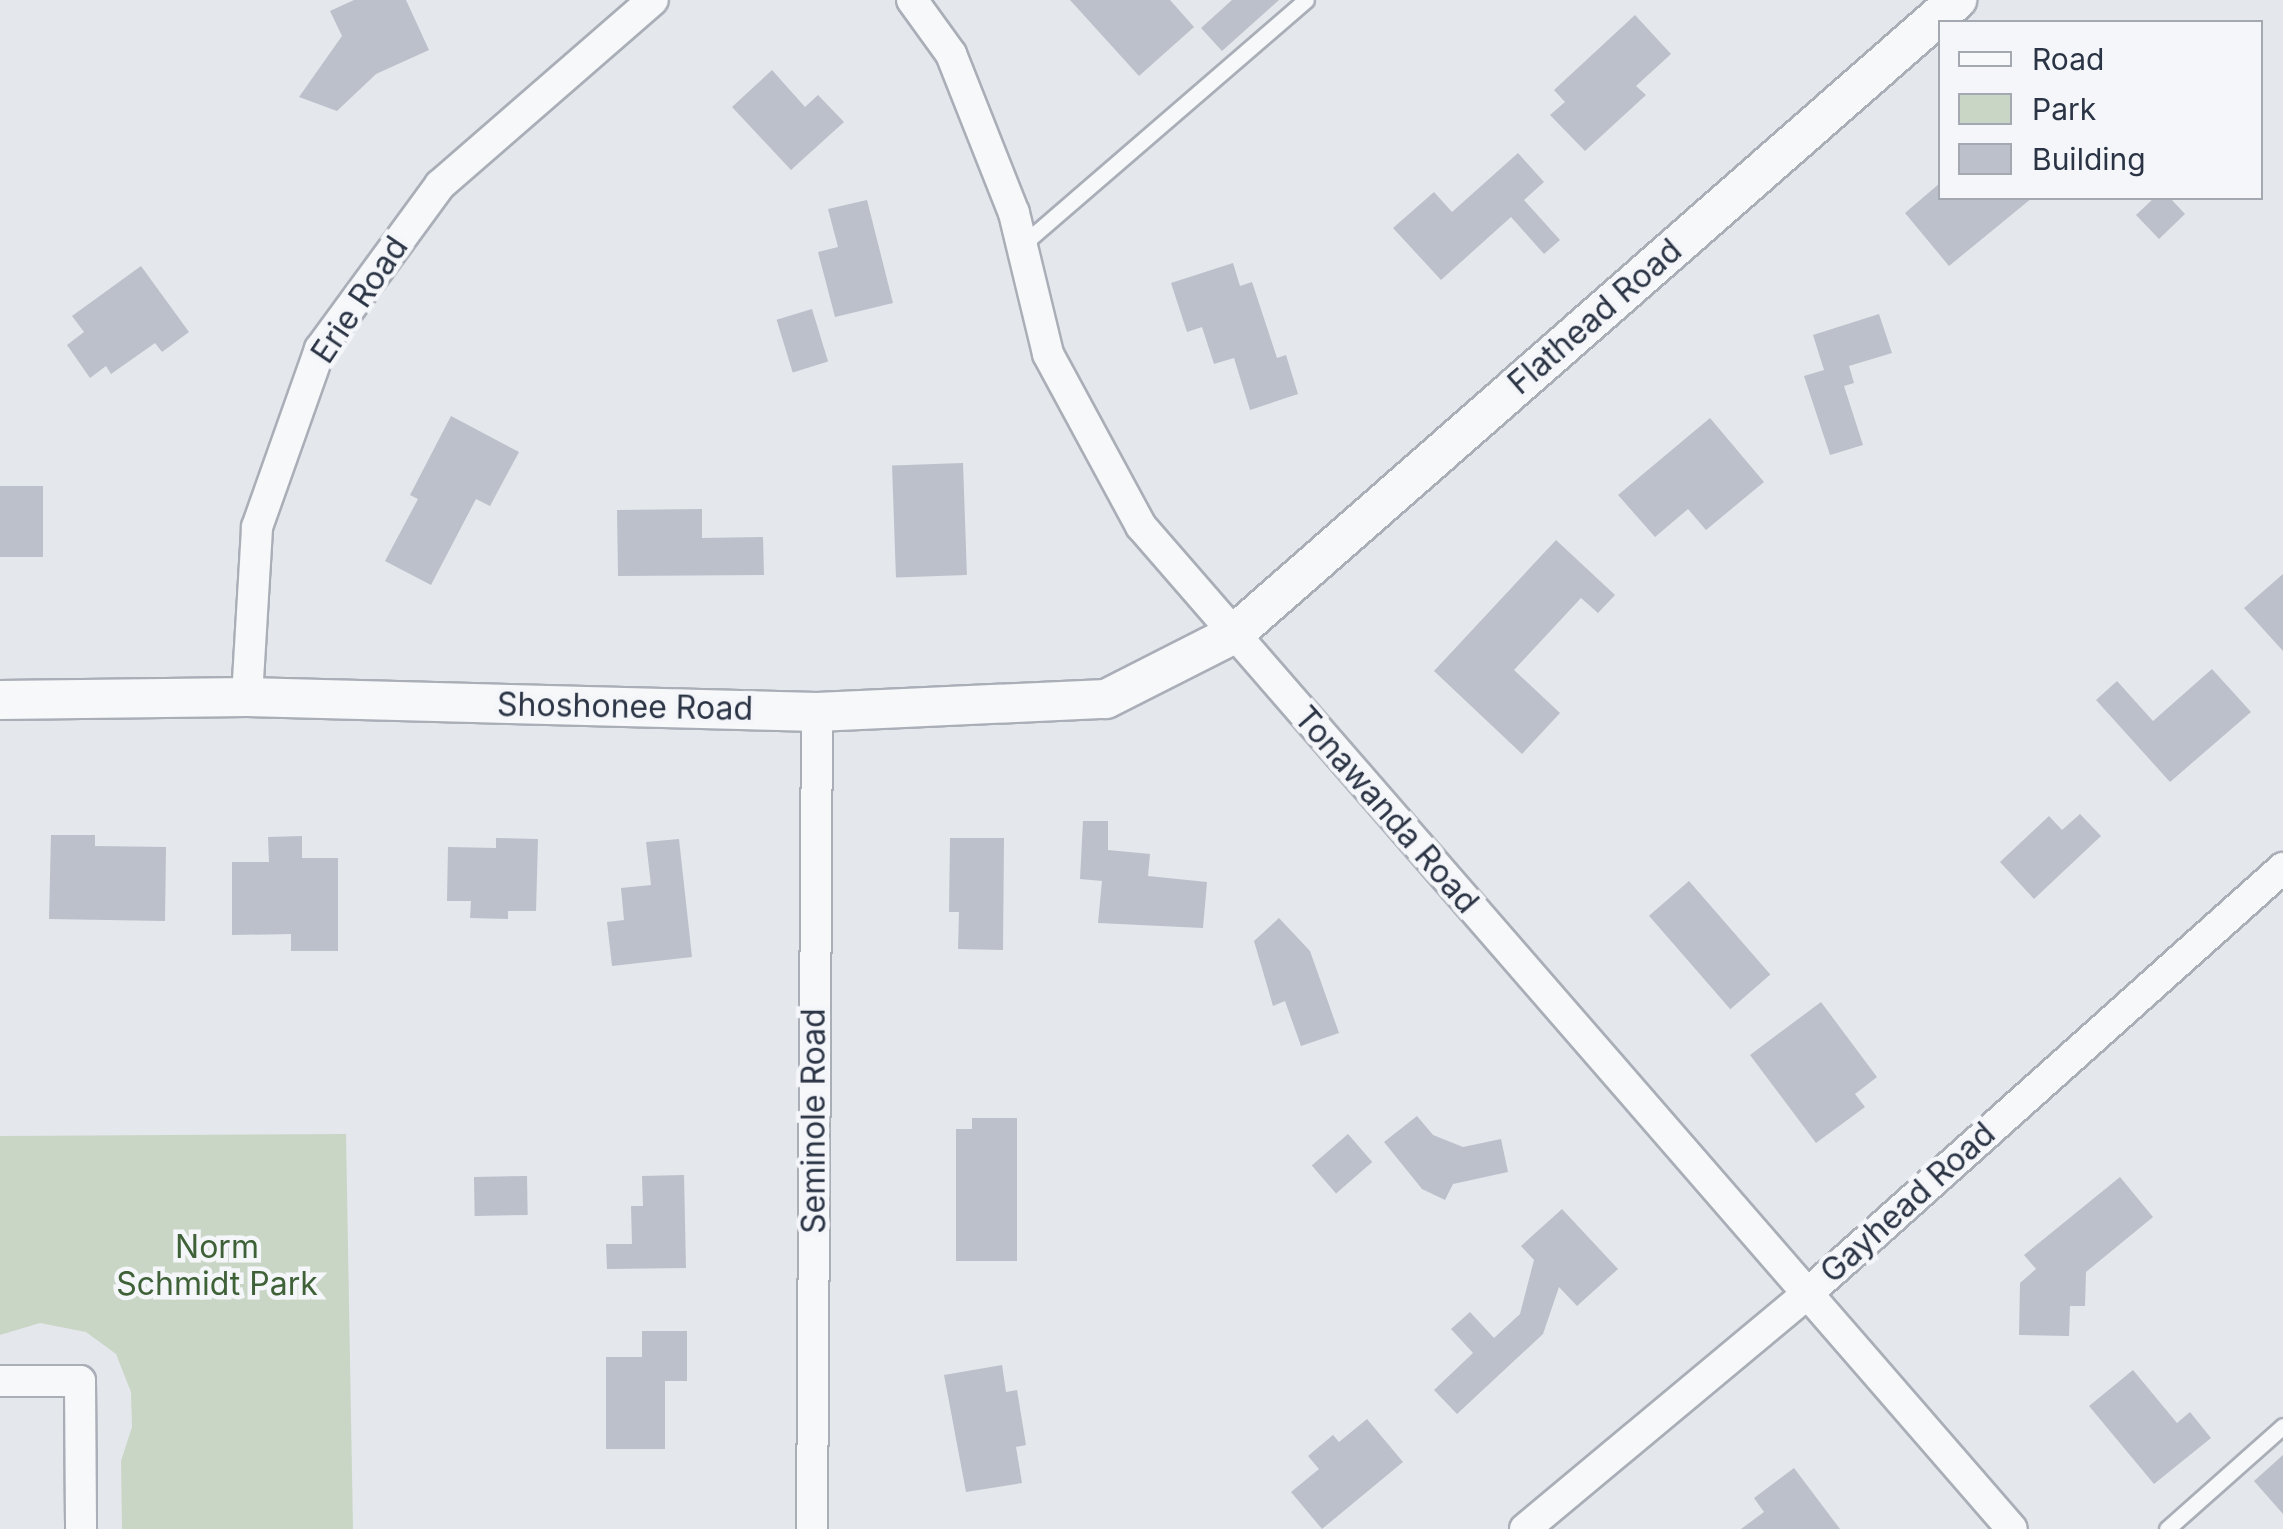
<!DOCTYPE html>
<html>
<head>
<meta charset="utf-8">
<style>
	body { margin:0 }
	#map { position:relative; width:2283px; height:1529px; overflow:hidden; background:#e4e7ec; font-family:Inter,sans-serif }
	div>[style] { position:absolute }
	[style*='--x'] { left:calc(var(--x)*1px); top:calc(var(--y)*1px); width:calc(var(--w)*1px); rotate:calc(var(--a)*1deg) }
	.green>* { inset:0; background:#c9d6c5 }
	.building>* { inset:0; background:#bbc0ca; transform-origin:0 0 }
	.roads { filter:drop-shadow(2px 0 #a9aeb7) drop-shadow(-2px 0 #a9aeb7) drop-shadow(0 2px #a9aeb7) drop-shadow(0 -2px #a9aeb7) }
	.service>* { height:15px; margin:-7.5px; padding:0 7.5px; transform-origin:7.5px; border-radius:7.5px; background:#f7f8fa }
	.minor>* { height:30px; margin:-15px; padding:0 15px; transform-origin:15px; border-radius:15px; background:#f7f8fa }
	.tertiary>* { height:38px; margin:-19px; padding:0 19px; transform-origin:19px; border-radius:19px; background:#f7f8fa }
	span { translate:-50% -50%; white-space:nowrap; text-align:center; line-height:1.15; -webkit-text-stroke:9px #f4f6f9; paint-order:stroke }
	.street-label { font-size:32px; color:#2b3445 }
	.park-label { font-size:32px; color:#3f6138 }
	.legend { position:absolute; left:1938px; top:20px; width:325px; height:180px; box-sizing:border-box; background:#f4f6f9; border:2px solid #a4a8b1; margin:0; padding:12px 18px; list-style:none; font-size:30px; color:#2b3445 }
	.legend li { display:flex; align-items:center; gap:20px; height:50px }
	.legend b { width:50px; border:2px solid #a4a8b1 }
</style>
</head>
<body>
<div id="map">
	<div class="green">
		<i style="clip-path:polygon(346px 1134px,353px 1529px,122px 1529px,121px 1461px,132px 1427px,131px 1392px,116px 1354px,86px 1332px,40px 1323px,0 1335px,0 1136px)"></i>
	</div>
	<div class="building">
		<i style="clip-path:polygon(354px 0,406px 0,429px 50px,376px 74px,337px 111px,299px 97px,342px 36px,330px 11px)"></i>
		<i style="clip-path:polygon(1070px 0,1170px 0,1194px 27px,1139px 76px)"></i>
		<i style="clip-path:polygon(1232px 0,1279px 0,1222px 51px,1201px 28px)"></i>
		<i style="clip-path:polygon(1635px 15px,1671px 54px,1636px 86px,1646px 95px,1585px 151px,1550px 115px,1565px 102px,1554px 90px)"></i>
		<i style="clip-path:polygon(772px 70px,805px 107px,818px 95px,844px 122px,791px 170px,732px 107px)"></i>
		<i style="clip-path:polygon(1518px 153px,1544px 182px,1524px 200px,1560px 240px,1544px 254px,1511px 217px,1441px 280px,1393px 228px,1434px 192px,1452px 212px)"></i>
		<i style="clip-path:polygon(1940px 183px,1940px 198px,2032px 198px,1949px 266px,1905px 213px)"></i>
		<i style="clip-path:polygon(2154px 198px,2170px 198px,2185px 214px,2159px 239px,2136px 215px)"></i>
		<i style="clip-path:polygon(867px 200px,893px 303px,835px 317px,818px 252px,838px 247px,828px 209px)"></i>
		<i style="clip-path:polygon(1233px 263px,1240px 286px,1252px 282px,1277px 358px,1286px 355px,1298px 394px,1250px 410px,1234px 358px,1214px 364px,1202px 327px,1187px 332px,1171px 283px)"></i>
		<i style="clip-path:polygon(141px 266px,189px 332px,162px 352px,155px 343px,111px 374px,106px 366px,90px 378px,67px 345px,84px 332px,72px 316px)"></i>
		<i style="left:812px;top:309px;width:55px;height:37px;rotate:73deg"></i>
		<i style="clip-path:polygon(1879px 314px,1892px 353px,1849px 366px,1854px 383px,1844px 386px,1863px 445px,1830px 455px,1804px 376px,1824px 370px,1813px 335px)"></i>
		<i style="clip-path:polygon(451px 416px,519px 452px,490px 506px,476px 499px,431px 585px,385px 561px,418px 499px,410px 495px)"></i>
		<i style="clip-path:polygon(1710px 418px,1764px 482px,1706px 530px,1688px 509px,1655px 537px,1618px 495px)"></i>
		<i style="left:963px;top:463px;width:112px;height:71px;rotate:88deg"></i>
		<i style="left:0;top:486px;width:43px;height:71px"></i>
		<i style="clip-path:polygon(702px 509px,702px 538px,763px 537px,764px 575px,618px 576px,617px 510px)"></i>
		<i style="clip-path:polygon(1556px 540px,1615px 595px,1598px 613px,1581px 598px,1514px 670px,1560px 713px,1522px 754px,1434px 671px)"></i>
		<i style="clip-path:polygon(2283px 574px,2283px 651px,2244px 608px)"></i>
		<i style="clip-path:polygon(2212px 669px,2251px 712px,2170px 782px,2096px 700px,2117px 681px,2153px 721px)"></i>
		<i style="clip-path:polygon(2080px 814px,2101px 836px,2034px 899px,2000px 862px,2049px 816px,2062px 830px)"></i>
		<i style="clip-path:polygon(1083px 821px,1108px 821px,1108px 850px,1150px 854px,1148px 876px,1207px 882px,1203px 928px,1098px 923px,1102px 881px,1080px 879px)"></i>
		<i style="clip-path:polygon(51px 835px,95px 835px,95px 846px,166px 847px,165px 921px,49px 919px)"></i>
		<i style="clip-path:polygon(302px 836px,302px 858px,338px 858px,338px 951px,291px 951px,291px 934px,232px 935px,232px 862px,269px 862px,268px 837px)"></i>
		<i style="clip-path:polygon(496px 838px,538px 839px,536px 911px,508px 911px,508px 919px,470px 918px,471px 901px,447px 901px,448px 847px,496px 848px)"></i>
		<i style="clip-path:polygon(950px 838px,1004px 838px,1003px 950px,958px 949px,959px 912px,949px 912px)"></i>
		<i style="clip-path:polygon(679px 839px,692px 957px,612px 966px,607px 922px,624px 920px,621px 888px,651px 885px,646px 842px)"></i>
		<i style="left:1689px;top:881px;width:124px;height:53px;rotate:49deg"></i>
		<i style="clip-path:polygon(1279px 918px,1310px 951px,1339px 1033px,1301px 1046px,1285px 1001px,1273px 1006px,1254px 941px)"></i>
		<i style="clip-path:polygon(1821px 1002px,1877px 1077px,1855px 1094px,1865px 1107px,1816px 1143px,1750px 1055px)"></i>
		<i style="clip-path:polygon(1417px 1116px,1433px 1135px,1463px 1147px,1501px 1139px,1508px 1172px,1453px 1184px,1445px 1200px,1422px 1189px,1384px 1142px)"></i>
		<i style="clip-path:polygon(972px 1118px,1017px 1118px,1017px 1261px,956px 1261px,956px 1129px,972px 1129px)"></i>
		<i style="left:1348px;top:1134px;width:37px;height:48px;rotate:49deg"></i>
		<i style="clip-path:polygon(684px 1175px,686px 1268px,607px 1269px,606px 1244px,632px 1244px,631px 1206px,643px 1206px,642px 1176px)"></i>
		<i style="left:527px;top:1176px;width:39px;height:53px;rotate:89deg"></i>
		<i style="clip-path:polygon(2120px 1177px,2153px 1217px,2086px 1272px,2085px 1306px,2070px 1306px,2069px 1336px,2019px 1335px,2020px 1283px,2036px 1269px,2024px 1255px)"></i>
		<i style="clip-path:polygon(1562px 1209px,1618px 1269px,1577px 1306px,1559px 1287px,1543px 1334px,1457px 1414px,1434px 1390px,1473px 1353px,1451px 1329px,1470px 1312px,1494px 1338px,1520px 1314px,1534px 1260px,1521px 1246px)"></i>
		<i style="clip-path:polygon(642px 1331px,687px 1331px,687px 1381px,665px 1381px,665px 1449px,606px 1449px,606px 1357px,642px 1357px)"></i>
		<i style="clip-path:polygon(1002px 1365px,1006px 1392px,1017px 1390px,1026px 1445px,1016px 1447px,1022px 1483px,966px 1492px,944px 1375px)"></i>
		<i style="clip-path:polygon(2133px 1370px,2177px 1423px,2190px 1412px,2211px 1438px,2154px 1484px,2089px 1406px)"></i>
		<i style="clip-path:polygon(1367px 1419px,1403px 1462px,1322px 1529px,1291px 1492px,1319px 1469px,1308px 1456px,1333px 1435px,1339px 1442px)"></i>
		<i style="clip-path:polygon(2283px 1455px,2283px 1514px,2254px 1481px)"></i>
		<i style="clip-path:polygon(1794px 1468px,1840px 1529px,1741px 1529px,1764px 1512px,1754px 1498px)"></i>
	</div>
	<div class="roads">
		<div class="service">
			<i style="--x:1022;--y:245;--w:375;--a:-40.8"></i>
			<i style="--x:2167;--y:1529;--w:155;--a:-41.6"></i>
		</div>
		<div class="minor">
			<i style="--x:912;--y:0;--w:67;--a:54.2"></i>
			<i style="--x:951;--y:54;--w:171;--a:68.4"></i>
			<i style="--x:1014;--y:213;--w:145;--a:76.4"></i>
			<i style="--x:1048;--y:354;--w:196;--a:61.6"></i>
			<i style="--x:1141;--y:526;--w:1328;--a:49.03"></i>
			<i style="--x:247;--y:697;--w:170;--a:-86.6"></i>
			<i style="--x:257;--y:527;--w:189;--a:-70.5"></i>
			<i style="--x:320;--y:349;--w:203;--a:-53.8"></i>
			<i style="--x:440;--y:185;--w:282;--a:-41"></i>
			<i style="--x:0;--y:1381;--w:80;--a:0"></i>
			<i style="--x:80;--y:1381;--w:148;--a:89.6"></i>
			<i style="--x:812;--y:1529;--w:817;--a:-89.65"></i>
			<i style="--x:1525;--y:1529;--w:367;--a:-39.8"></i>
			<i style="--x:1807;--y:1294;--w:639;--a:-41.83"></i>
		</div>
		<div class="tertiary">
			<i style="--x:0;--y:700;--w:247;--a:-0.7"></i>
			<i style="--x:247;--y:697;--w:570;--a:1.51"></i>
			<i style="--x:817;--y:712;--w:289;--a:-2.6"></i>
			<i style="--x:1106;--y:699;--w:144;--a:-26.9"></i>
			<i style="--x:1234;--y:634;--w:962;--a:-41.25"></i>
		</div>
	</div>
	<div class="street-label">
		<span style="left:360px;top:300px;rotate:-56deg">Erie Road</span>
		<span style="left:1595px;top:317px;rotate:-41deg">Flathead Road</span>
		<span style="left:625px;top:707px;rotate:1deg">Shoshonee Road</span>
		<span style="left:1386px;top:810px;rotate:49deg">Tonawanda Road</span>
		<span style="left:814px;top:1121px;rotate:-90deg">Seminole Road</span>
		<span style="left:1908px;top:1203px;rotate:-42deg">Gayhead Road</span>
	</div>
	<div class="park-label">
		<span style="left:217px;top:1266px">Norm<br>Schmidt Park</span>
	</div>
	<ul class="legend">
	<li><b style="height:12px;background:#f7f8fa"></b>Road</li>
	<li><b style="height:28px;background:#c9d6c5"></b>Park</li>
	<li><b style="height:28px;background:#bbc0ca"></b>Building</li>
	</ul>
</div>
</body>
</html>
